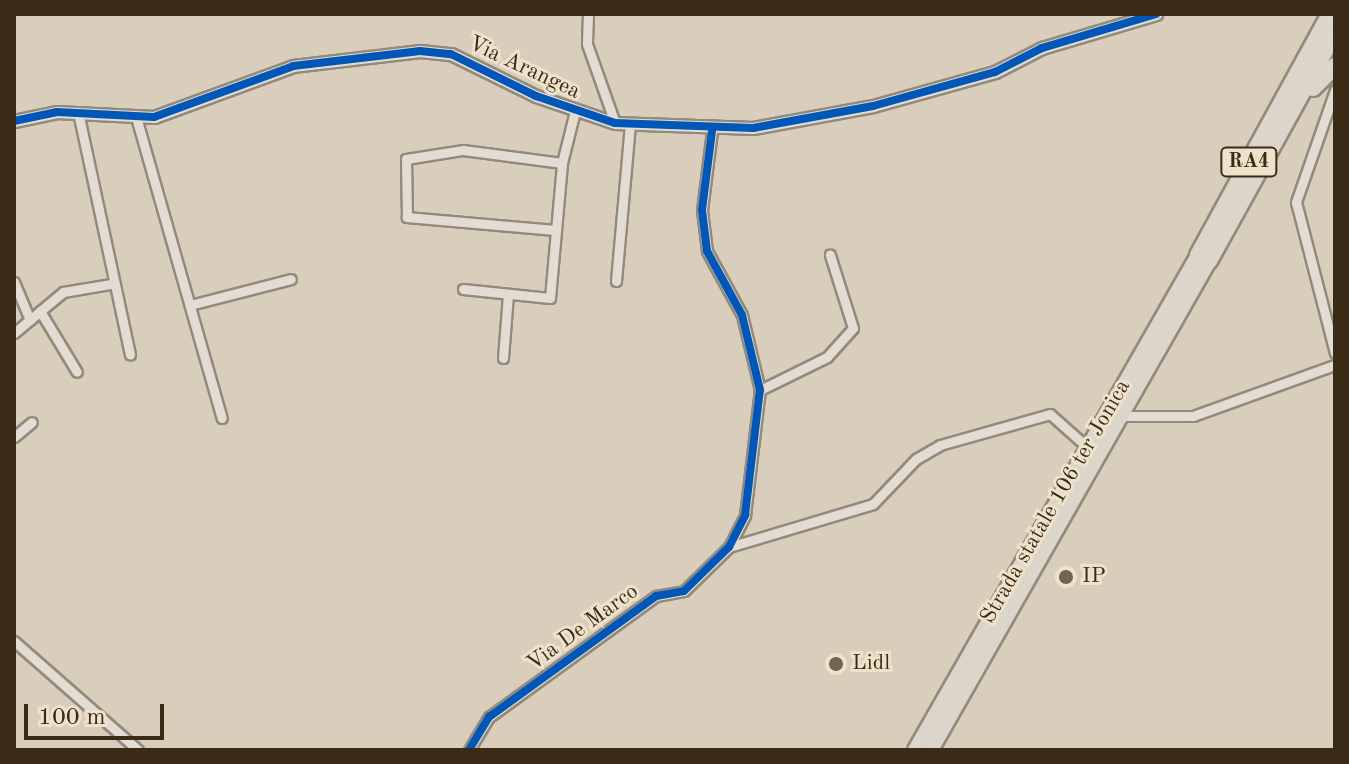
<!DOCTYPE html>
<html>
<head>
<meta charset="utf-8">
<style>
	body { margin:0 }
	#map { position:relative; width:1349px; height:764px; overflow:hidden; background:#d9cebb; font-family:"Old Standard TT",serif }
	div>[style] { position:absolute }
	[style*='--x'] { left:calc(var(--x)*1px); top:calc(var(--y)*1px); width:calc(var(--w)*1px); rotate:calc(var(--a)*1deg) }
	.roads { filter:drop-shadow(2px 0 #928a7c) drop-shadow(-2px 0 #928a7c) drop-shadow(0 2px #928a7c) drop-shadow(0 -2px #928a7c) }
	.minor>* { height:9px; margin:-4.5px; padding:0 4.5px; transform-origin:4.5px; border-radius:4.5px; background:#e2dcd2 }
	.tertiary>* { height:11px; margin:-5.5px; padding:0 5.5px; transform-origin:5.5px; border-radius:5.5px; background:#e2dcd2 }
	.primary>* { height:14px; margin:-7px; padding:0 7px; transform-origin:7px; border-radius:7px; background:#dcd6ca }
	.motorway>* { height:16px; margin:-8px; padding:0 8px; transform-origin:8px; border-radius:8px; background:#dcd6ca }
	.cycleway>* { height:8px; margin:-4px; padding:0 4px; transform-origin:4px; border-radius:4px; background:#0057b8 }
	.dots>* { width:22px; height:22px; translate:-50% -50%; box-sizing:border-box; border:4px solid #efe2ca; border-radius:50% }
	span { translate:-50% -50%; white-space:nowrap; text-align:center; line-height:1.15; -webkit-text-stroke:6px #efe2ca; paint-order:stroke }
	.shield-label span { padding:2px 6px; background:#efe2ca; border:2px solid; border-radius:6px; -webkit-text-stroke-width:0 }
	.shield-label { font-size:20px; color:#392b16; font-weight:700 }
	.street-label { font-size:22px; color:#392b16 }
	.poi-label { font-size:22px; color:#392b16 }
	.left { translate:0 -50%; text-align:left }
	.frame { position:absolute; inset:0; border:16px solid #392b16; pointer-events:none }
	.scale { position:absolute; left:24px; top:704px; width:140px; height:36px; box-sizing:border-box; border:4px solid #392b16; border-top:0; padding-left:10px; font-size:24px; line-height:28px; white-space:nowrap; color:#392b16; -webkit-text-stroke:6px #efe2ca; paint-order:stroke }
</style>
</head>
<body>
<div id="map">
	<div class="roads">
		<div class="minor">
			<i style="--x:588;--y:14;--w:30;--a:92"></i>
			<i style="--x:587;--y:44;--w:84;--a:70.5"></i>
			<i style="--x:1335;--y:90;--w:119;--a:109.2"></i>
			<i style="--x:1296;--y:202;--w:156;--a:75.5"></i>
			<i style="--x:78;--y:112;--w:248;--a:77.9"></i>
			<i style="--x:136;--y:117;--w:313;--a:74.1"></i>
			<i style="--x:555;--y:230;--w:149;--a:-175"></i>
			<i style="--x:407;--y:217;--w:58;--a:-91"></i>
			<i style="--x:406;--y:159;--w:58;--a:-9"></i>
			<i style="--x:463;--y:150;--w:100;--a:7.5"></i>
			<i style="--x:616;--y:281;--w:157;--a:-84.9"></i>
			<i style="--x:14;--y:282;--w:41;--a:67.2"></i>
			<i style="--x:463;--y:289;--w:87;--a:5.9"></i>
			<i style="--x:550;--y:298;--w:136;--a:-84.9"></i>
			<i style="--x:562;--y:163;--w:54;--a:-76"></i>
			<i style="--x:190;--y:305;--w:104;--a:-14.4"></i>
			<i style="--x:40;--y:311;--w:71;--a:58.8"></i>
			<i style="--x:14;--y:333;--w:64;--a:-39.9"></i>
			<i style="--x:63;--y:292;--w:49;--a:-9.5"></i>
			<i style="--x:503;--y:358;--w:64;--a:-85.5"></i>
			<i style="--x:760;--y:390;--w:75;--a:-26.2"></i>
			<i style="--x:827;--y:357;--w:39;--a:-48"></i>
			<i style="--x:853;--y:328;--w:77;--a:-107.5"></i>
			<i style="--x:1122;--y:416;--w:71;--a:0"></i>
			<i style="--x:1193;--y:416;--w:151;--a:-19.8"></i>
			<i style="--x:14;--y:437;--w:23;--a:-40"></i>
			<i style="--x:729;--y:547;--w:150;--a:-16.6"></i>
			<i style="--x:873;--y:504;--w:62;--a:-46.3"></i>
			<i style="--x:916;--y:459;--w:28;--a:-30"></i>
			<i style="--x:940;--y:445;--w:114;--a:-15.7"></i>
			<i style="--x:1050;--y:414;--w:50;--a:41.7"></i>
			<i style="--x:14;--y:641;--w:165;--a:41.3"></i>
			<i style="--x:469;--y:750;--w:39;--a:-59"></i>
			<i style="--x:489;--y:717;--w:206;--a:-35.9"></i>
			<i style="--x:656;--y:596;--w:28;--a:-10"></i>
			<i style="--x:684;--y:591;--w:63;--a:-44.4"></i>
			<i style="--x:729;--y:547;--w:36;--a:-63"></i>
			<i style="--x:745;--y:515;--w:126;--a:-83.2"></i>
			<i style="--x:760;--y:390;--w:77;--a:-103.5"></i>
			<i style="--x:742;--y:315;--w:73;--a:-118.7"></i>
			<i style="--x:707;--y:251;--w:41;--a:-97"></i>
			<i style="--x:702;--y:210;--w:80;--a:-82.8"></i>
		</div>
		<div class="tertiary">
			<i style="--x:14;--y:121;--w:44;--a:-11.8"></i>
			<i style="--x:57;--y:112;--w:97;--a:3"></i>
			<i style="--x:154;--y:117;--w:148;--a:-20.1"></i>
			<i style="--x:293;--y:66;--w:128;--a:-6.7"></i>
			<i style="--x:420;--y:51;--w:31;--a:6"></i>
			<i style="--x:451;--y:54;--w:95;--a:26.3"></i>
			<i style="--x:536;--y:96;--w:83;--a:18.9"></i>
			<i style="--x:615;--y:123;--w:138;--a:2.1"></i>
			<i style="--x:753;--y:128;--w:122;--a:-10.4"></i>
			<i style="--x:873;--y:106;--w:127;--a:-15.6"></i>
			<i style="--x:995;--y:72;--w:53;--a:-27.1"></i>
			<i style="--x:1042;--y:48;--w:119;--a:-16.6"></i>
		</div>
		<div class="primary">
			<i style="--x:915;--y:750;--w:570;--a:-60.24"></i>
			<i style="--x:931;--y:750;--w:562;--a:-60.38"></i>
		</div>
		<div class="motorway">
			<i style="--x:1313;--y:88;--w:31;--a:-45"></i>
			<i style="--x:1198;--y:255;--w:275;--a:-61.3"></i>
			<i style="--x:1209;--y:261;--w:260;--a:-61.1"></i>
		</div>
	</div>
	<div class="cycleway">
		<i style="--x:14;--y:121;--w:44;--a:-11.8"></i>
		<i style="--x:57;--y:112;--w:97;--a:3"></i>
		<i style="--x:154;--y:117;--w:148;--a:-20.1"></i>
		<i style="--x:293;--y:66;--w:128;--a:-6.7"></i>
		<i style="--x:420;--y:51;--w:31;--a:6"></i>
		<i style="--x:451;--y:54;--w:95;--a:26.3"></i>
		<i style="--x:536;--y:96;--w:83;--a:18.9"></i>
		<i style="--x:615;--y:123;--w:138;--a:2.1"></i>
		<i style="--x:753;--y:128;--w:122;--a:-10.4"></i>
		<i style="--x:873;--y:106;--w:127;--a:-15.6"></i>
		<i style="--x:995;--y:72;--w:53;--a:-27.1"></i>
		<i style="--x:1042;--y:48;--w:119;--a:-16.6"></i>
		<i style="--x:469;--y:750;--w:39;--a:-59"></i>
		<i style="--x:489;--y:717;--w:206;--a:-35.9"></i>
		<i style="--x:656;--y:596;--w:28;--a:-10"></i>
		<i style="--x:684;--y:591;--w:63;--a:-44.4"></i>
		<i style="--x:729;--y:547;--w:36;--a:-63"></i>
		<i style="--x:745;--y:515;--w:126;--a:-83.2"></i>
		<i style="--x:760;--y:390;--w:77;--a:-103.5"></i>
		<i style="--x:742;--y:315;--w:73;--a:-118.7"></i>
		<i style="--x:707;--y:251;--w:41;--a:-97"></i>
		<i style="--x:702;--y:210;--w:80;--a:-82.8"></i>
	</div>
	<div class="dots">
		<i style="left:1066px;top:577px;background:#716450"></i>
		<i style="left:836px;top:664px;background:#716450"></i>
	</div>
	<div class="shield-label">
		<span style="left:1249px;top:162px">RA4</span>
	</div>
	<div class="street-label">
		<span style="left:524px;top:68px;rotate:25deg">Via Arangea</span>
		<span style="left:1056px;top:502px;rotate:-60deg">Strada statale 106 ter Jonica</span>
		<span style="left:583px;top:628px;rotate:-36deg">Via De Marco</span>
	</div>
	<div class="poi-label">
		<span class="left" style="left:1082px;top:577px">IP</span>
		<span class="left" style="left:852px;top:664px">Lidl</span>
	</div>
	<div class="frame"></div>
	<div class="scale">100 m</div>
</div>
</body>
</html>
